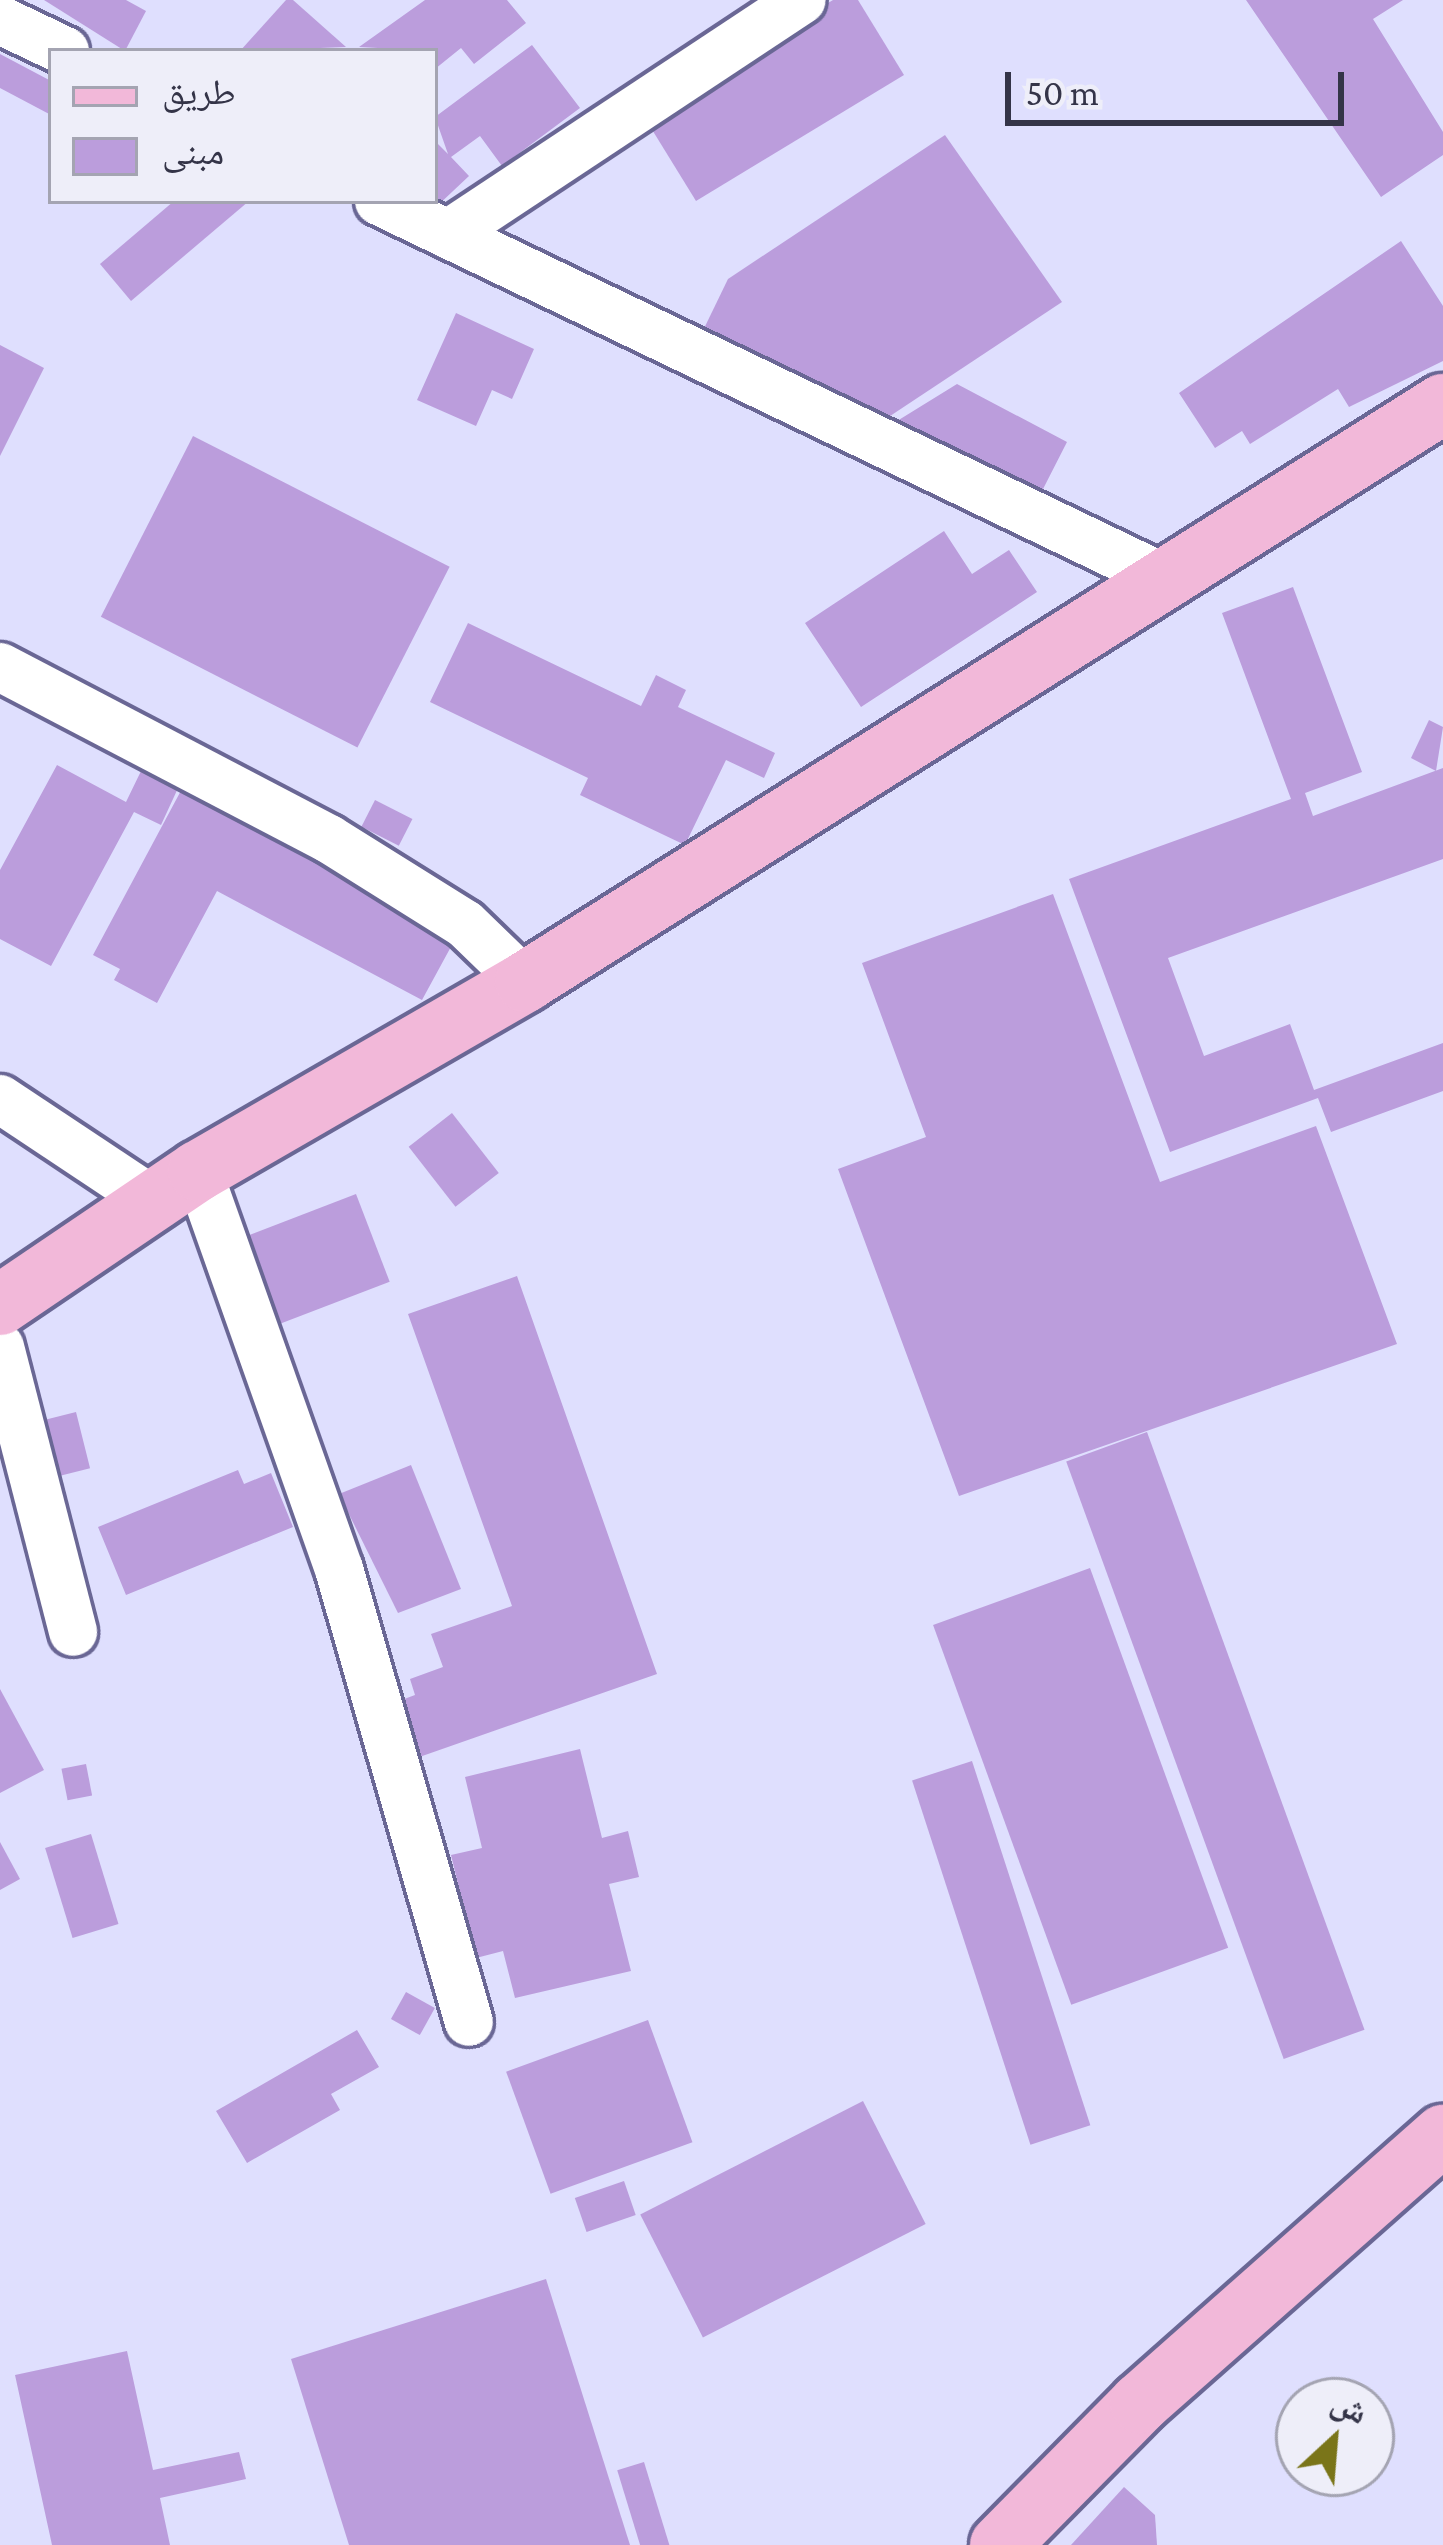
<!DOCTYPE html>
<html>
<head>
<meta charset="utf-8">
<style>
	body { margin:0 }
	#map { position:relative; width:1443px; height:2545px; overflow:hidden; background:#dfdffe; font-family:"Crimson Pro","Noto Naskh Arabic",serif }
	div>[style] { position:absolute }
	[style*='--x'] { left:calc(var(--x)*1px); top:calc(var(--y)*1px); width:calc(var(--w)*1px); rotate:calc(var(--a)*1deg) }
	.building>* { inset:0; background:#bb9ddc; transform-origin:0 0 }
	.roads { filter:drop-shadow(3px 0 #6a6795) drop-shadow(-3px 0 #6a6795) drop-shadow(0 3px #6a6795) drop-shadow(0 -3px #6a6795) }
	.minor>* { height:48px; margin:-24px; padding:0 24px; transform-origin:24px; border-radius:24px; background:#fff }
	.major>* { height:60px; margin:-30px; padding:0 30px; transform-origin:30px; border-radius:30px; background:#f2b8d9 }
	span { translate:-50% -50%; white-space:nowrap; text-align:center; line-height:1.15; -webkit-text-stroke:12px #eeeef9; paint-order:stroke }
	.legend { position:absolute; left:48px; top:48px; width:390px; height:156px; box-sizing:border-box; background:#eeeef9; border:3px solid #a4a4b2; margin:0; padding:15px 21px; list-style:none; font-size:36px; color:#343448 }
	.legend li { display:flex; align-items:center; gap:24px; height:60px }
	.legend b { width:60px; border:3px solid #a4a4b2 }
	.north { position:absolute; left:1275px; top:2377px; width:120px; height:120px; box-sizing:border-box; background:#eeeef9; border:3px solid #a4a4b2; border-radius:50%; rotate:26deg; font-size:33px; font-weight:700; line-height:48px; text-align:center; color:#343448 }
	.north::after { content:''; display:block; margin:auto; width:42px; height:54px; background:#7a7519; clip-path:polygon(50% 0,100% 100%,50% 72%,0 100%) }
	.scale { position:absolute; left:1005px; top:72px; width:339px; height:54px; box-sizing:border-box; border:6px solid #343448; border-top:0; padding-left:15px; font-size:36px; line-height:42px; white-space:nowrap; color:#343448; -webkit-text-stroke:9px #eeeef9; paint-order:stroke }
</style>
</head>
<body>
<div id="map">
	<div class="building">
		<i style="clip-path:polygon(44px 0,126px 0,146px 11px,125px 51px)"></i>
		<i style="clip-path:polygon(286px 0,293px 0,346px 47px,240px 51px)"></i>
		<i style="clip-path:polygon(425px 0,507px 0,526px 23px,474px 64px,461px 48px,435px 69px,435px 51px,359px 47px)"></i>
		<i style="clip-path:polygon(833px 0,858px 0,904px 75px,696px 201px,643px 115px)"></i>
		<i style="clip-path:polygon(1246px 0,1403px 0,1373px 19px,1443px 132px,1443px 155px,1381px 197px)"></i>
		<i style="clip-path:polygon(532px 45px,580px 108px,502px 166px,480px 136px,451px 157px,469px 176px,419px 223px,398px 201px,435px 201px,435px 141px,448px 154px,435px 117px)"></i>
		<i style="clip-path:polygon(0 54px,51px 81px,51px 115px,0 88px)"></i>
		<i style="clip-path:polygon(945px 135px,1062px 302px,872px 428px,696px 345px,728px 279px)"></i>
		<i style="clip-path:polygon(174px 201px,249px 201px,131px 301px,100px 264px)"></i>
		<i style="clip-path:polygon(1401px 241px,1443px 306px,1443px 361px,1349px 407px,1338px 389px,1250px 444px,1242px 431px,1215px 448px,1179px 393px)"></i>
		<i style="clip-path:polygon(456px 313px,534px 349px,512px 399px,492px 390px,476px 426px,417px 400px)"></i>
		<i style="clip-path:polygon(0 345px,44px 368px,0 456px)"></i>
		<i style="clip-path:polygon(957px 384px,1067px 442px,1042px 491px,941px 442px,920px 457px,876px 434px)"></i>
		<i style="left:193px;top:436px;width:288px;height:203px;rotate:27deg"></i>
		<i style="clip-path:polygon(944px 531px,972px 574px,1009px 550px,1037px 592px,861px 707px,805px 623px)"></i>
		<i style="clip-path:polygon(1293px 587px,1362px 772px,1305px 793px,1313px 816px,1443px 768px,1443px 859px,1168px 958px,1204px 1056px,1290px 1024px,1314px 1090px,1443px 1043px,1443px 1091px,1331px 1132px,1318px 1098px,1170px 1152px,1069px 879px,1291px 799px,1222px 613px)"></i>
		<i style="clip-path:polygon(468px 623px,641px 706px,656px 675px,686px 690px,678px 707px,775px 753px,764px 778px,726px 760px,685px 845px,580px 795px,588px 778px,430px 702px)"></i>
		<i style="clip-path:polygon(1429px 720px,1443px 727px,1436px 771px,1411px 758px)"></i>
		<i style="clip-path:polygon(57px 765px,126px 802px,142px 769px,179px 786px,161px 825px,134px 812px,51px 966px,0 939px,0 870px)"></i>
		<i style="clip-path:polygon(184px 785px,459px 932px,422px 1000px,217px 891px,157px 1003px,114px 980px,120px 969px,93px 955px)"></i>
		<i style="left:375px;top:800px;width:42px;height:30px;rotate:27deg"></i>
		<i style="clip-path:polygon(1053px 894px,1160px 1182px,1316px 1126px,1397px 1344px,959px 1496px,838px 1169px,926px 1137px,862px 963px)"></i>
		<i style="left:452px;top:1113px;width:76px;height:55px;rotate:52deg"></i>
		<i style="left:356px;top:1194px;width:94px;height:130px;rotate:69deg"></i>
		<i style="clip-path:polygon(517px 1276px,657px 1674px,408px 1761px,388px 1705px,415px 1695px,410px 1679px,443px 1667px,431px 1634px,512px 1606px,408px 1314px)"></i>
		<i style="left:76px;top:1412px;width:58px;height:43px;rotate:76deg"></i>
		<i style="left:1147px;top:1432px;width:636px;height:86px;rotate:70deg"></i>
		<i style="clip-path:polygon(411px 1465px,461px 1589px,398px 1613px,339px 1494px)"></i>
		<i style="clip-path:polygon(238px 1470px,244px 1484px,271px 1473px,293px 1527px,126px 1595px,98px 1527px)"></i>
		<i style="left:1090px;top:1568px;width:404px;height:167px;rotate:70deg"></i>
		<i style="clip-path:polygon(0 1689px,44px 1770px,0 1793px)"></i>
		<i style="clip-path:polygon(580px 1749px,602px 1838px,628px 1831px,639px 1877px,609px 1884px,631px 1971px,515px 1998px,503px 1951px,476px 1958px,451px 1855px,482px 1848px,465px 1777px)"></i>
		<i style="left:972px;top:1761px;width:383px;height:63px;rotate:72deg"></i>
		<i style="left:86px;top:1764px;width:32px;height:25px;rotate:79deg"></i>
		<i style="left:91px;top:1834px;width:94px;height:48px;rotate:73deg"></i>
		<i style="clip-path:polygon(0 1842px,20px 1879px,0 1890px)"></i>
		<i style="left:406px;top:1992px;width:33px;height:31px;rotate:29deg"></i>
		<i style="left:648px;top:2020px;width:130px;height:151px;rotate:70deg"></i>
		<i style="clip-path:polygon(357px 2030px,379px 2067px,331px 2094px,340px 2110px,247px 2163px,216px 2111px)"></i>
		<i style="left:863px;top:2101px;width:138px;height:250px;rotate:63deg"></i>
		<i style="left:624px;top:2181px;width:36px;height:52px;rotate:71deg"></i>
		<i style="clip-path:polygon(546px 2279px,630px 2545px,349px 2545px,291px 2359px)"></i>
		<i style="clip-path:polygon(127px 2351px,153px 2470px,239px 2452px,246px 2479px,160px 2498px,170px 2545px,52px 2545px,15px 2375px)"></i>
		<i style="left:644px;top:2462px;width:87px;height:28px;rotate:73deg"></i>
		<i style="clip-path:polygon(1124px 2487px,1155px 2515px,1157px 2545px,1071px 2545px)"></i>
	</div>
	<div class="roads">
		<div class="minor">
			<i style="--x:0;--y:20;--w:72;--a:25.5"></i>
			<i style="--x:379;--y:201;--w:866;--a:25.65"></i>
			<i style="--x:448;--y:234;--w:424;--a:-33.5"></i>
			<i style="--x:0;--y:667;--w:371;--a:27.6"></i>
			<i style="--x:329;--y:839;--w:160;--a:32"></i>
			<i style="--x:465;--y:924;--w:83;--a:44"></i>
			<i style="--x:0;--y:1099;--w:190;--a:33.6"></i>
			<i style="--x:198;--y:1171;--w:422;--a:70.5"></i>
			<i style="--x:339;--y:1569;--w:471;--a:74"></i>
			<i style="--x:0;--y:1347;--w:294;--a:75.6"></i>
		</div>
		<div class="major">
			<i style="--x:0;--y:1305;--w:239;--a:-34.1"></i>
			<i style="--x:198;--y:1171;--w:378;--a:-30"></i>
			<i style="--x:525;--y:982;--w:1085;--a:-32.2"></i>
			<i style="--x:1000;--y:2545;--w:199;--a:-45.4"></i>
			<i style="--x:1140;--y:2403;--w:405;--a:-41.5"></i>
		</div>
	</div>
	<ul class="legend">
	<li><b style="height:15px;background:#f2b8d9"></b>طريق</li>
	<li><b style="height:33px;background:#bb9ddc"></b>مبنى</li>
	</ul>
	<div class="north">ش</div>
	<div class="scale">50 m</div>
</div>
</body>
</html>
